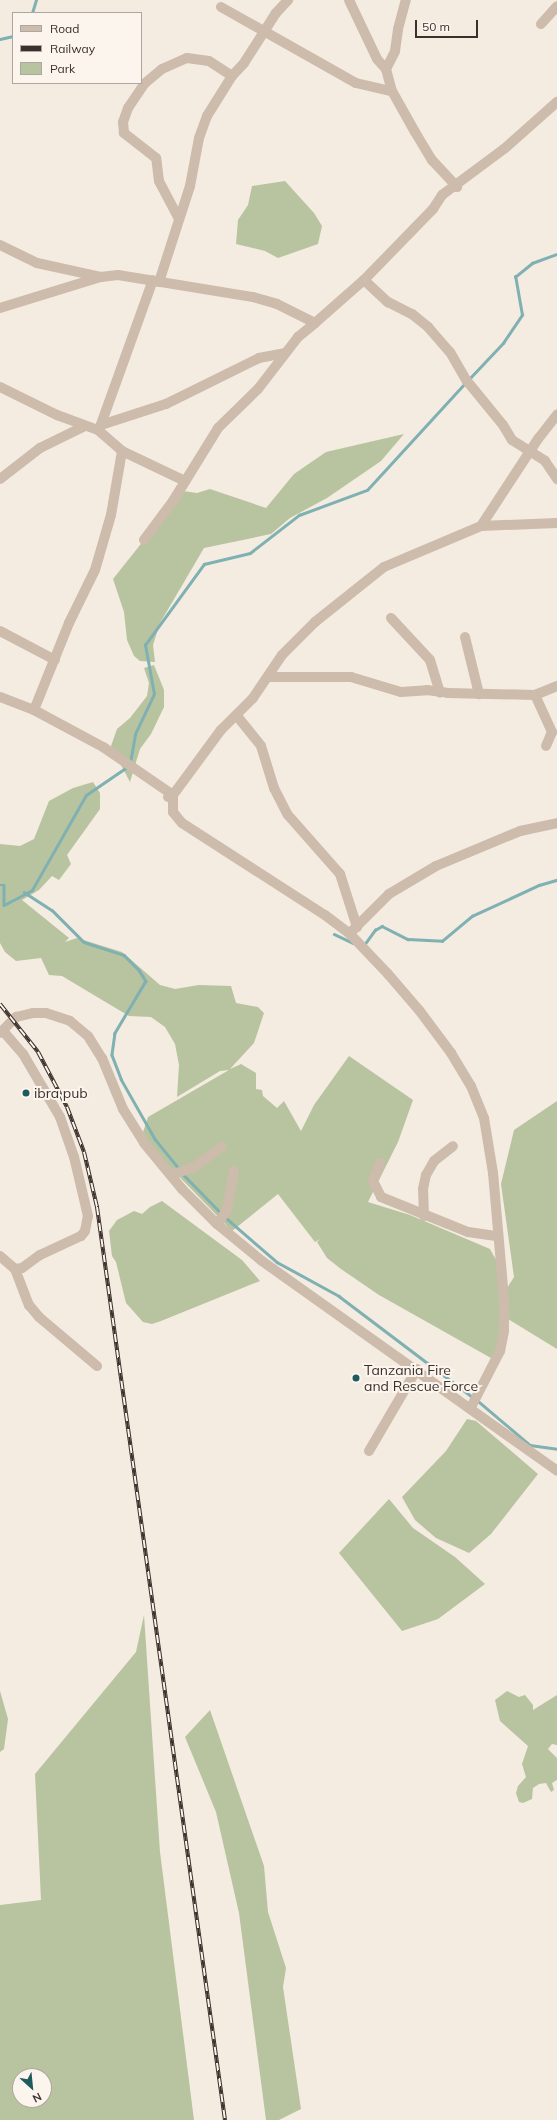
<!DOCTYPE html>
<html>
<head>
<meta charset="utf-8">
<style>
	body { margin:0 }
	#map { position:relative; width:557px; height:2120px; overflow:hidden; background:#f4ebe1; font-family:Mulish,sans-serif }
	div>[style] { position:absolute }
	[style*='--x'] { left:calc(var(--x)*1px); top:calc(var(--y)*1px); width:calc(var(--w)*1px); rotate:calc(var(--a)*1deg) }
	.green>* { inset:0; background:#b8c4a0 }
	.stream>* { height:2.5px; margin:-1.25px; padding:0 1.25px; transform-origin:1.25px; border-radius:1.25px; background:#7fb0b2 }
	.minor>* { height:10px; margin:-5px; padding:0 5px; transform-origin:5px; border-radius:5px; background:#cdbbac }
	.rail>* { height:4px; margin-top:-2px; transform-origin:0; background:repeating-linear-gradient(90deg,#fbf5ee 0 8px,#3b302b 0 16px); box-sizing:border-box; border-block:1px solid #3b302b }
	.dots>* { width:11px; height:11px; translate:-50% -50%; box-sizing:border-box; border:2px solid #fbf5ee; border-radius:50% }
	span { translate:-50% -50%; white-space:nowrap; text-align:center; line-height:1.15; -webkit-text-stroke:4px #fbf5ee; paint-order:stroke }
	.poi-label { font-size:14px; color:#3b302b }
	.left { translate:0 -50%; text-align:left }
	.legend { position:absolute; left:12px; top:12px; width:130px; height:72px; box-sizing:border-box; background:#fbf5ee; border:1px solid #aea6a0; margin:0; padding:5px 7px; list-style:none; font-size:12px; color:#3b302b }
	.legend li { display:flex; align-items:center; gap:8px; height:20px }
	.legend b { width:20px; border:1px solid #aea6a0 }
	.north { position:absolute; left:12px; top:2068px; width:40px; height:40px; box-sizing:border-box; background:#fbf5ee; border:1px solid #aea6a0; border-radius:50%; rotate:153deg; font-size:11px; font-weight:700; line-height:16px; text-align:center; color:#3b302b }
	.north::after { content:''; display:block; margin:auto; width:14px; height:18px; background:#1f5a5e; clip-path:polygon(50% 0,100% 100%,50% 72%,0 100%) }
	.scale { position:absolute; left:415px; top:20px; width:63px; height:18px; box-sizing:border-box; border:2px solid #3b302b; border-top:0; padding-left:5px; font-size:12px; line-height:14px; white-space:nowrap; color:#3b302b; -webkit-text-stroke:3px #fbf5ee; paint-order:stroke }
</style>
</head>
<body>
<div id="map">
	<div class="green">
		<i style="clip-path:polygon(285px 181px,314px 213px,322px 226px,318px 244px,278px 258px,265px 251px,236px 244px,238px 220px,248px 205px,252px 186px)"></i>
		<i style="clip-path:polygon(404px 434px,381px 461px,327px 498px,290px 518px,271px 534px,204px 548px,160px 623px,153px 645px,155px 662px,140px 661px,134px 656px,127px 640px,124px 612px,113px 579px,183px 491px,197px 493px,210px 489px,266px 508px,294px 474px,326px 452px)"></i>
		<i style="clip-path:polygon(154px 665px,164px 690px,164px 707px,151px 734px,140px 749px,130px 782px,111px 746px,117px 729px,130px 718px,147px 696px,149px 683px,144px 668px)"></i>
		<i style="clip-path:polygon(93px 782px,100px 793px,100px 809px,67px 855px,71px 864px,59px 880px,52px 876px,39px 890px,22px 900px,69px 938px,65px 942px,77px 938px,122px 952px,160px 985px,175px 989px,199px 985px,231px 986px,236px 1003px,258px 1007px,264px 1013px,254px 1043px,230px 1069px,241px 1064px,256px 1073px,256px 1089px,262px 1090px,263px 1096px,277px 1108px,284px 1101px,301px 1131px,314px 1105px,349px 1056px,413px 1100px,398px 1142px,368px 1202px,410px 1215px,490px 1249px,504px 1274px,504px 1293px,514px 1277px,501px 1184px,514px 1130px,557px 1101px,557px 1349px,503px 1316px,501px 1354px,491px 1358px,379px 1295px,341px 1269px,327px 1258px,317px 1242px,320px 1239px,315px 1242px,278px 1194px,232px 1231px,165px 1162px,142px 1135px,148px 1117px,229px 1070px,220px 1071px,177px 1097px,179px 1065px,175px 1044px,165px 1027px,151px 1017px,129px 1016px,62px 976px,49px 975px,41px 958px,16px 961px,5px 952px,0 943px,0 844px,20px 846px,34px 839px,49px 801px,73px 788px)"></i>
		<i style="clip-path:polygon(162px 1201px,242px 1260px,260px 1281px,161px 1321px,152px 1324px,143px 1322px,126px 1303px,116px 1262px,112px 1256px,109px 1231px,117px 1220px,134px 1211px,142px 1214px,150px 1207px)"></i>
		<i style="clip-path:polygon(467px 1419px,476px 1421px,538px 1474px,491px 1534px,469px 1553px,436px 1538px,415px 1520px,402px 1497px,446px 1451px)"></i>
		<i style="clip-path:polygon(389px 1499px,413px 1528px,455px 1557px,485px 1584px,438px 1619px,402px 1631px,339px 1553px)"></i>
		<i style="clip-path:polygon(evenodd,144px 1615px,160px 1852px,194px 2120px,0 2120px,0 1905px,41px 1900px,35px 1774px,136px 1652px,144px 1615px,20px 2076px,44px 2076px,44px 2100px,20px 2100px,20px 2076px)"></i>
		<i style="clip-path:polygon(0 1691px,8px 1719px,4px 1749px,0 1752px)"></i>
		<i style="clip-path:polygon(507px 1691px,519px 1697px,525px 1695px,533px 1705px,533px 1710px,557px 1695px,557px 1745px,552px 1744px,548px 1749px,557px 1758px,557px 1780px,552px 1783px,554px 1790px,551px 1792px,546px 1783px,539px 1784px,533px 1788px,532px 1799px,523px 1803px,519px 1802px,516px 1793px,518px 1786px,526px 1777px,522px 1764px,528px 1746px,500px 1721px,495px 1700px)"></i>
		<i style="clip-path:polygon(210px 1710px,264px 1866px,268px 1912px,286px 1968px,283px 1987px,301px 2109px,279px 2120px,266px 2120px,239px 1913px,216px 1812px,185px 1737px)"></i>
	</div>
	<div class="stream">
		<i style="--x:32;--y:13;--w:14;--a:-73"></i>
		<i style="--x:0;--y:39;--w:13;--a:-13"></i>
		<i style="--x:469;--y:379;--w:50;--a:-46.6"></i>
		<i style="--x:503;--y:343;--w:34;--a:-56"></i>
		<i style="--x:522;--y:315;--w:39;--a:-100"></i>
		<i style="--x:515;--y:277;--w:22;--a:-39"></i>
		<i style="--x:532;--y:263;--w:27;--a:-20"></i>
		<i style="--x:130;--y:763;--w:29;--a:-80"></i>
		<i style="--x:135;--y:734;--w:44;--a:-64.6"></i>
		<i style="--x:154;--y:694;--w:50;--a:-100.4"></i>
		<i style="--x:145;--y:645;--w:100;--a:-53.9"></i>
		<i style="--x:204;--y:564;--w:47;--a:-13.4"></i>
		<i style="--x:250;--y:553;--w:62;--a:-37.8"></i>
		<i style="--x:299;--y:515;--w:72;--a:-20.2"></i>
		<i style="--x:367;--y:490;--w:145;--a:-47.5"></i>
		<i style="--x:0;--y:885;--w:4;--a:0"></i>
		<i style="--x:4;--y:885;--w:20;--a:90"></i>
		<i style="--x:4;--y:905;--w:32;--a:-28"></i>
		<i style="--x:32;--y:890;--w:109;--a:-60.4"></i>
		<i style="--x:86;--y:795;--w:50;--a:-34.3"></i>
		<i style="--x:24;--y:892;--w:33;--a:33"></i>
		<i style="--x:52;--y:910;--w:45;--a:45"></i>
		<i style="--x:84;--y:942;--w:42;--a:18"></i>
		<i style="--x:124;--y:955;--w:21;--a:45"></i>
		<i style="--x:139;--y:970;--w:13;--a:58"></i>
		<i style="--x:146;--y:981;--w:61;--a:120.8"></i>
		<i style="--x:115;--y:1033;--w:22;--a:98"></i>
		<i style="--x:112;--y:1055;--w:26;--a:69"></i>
		<i style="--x:121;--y:1079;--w:69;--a:60.5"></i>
		<i style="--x:155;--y:1139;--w:40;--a:51"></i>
		<i style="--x:334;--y:934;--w:21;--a:25"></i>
		<i style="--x:364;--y:945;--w:19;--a:-54"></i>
		<i style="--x:375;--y:930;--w:8;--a:-30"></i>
		<i style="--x:382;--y:926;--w:29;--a:27"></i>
		<i style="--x:408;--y:939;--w:34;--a:3"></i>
		<i style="--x:442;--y:941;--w:39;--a:-40"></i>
		<i style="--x:472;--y:916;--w:74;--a:-24.8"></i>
		<i style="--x:539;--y:885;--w:19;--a:-16"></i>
		<i style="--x:183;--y:1174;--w:54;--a:45.7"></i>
		<i style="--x:225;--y:1217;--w:69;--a:40.9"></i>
		<i style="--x:277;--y:1262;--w:71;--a:28.7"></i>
		<i style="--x:339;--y:1296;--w:169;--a:37.1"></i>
		<i style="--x:478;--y:1401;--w:68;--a:40.2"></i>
		<i style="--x:530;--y:1445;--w:27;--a:8"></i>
	</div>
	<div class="minor">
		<i style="--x:349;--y:0;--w:65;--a:64.6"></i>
		<i style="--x:377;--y:59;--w:13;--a:48"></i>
		<i style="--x:386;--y:69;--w:23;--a:75"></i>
		<i style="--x:392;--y:91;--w:47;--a:60.7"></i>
		<i style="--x:415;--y:132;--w:33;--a:59"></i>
		<i style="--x:432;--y:160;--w:37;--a:47"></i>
		<i style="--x:221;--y:7;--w:155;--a:29.4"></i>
		<i style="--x:356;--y:83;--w:37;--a:13"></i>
		<i style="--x:541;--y:24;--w:24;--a:-48"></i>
		<i style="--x:386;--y:69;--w:20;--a:-63"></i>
		<i style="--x:395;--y:51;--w:22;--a:-82"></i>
		<i style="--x:398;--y:29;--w:30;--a:-75"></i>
		<i style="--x:179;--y:219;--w:43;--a:-117.8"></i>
		<i style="--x:159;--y:181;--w:23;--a:-97"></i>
		<i style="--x:156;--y:158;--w:41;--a:-142"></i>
		<i style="--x:124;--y:133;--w:11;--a:-95"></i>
		<i style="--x:123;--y:122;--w:15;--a:-70"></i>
		<i style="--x:128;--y:108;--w:29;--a:-56"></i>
		<i style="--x:144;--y:84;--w:23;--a:-40"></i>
		<i style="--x:162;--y:69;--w:27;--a:-24"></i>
		<i style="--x:187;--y:58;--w:22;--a:8"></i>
		<i style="--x:209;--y:61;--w:27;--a:33"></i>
		<i style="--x:0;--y:245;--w:41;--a:25.9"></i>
		<i style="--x:37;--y:263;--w:66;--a:12.3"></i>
		<i style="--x:364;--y:280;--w:33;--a:43"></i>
		<i style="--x:388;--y:302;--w:27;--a:27"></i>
		<i style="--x:412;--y:314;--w:21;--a:39"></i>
		<i style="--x:428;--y:327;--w:33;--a:49"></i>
		<i style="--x:450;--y:352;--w:34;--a:60"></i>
		<i style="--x:467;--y:381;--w:57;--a:50.7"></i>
		<i style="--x:503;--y:425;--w:17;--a:59"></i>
		<i style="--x:512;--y:440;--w:39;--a:32"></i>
		<i style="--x:545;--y:461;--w:22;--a:56"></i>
		<i style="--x:159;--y:282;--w:101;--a:-72.1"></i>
		<i style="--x:190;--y:186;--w:49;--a:-79.4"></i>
		<i style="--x:199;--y:138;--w:23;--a:-70"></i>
		<i style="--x:207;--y:116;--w:47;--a:-58"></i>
		<i style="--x:232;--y:76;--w:18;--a:-47"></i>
		<i style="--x:244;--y:63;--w:59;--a:-57.4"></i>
		<i style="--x:276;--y:13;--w:18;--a:-47"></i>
		<i style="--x:0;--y:308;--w:106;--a:-17.1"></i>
		<i style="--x:101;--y:277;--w:17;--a:-7"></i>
		<i style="--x:118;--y:275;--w:137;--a:9.3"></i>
		<i style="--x:253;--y:297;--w:25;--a:16"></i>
		<i style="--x:277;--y:304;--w:42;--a:26.6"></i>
		<i style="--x:315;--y:323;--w:65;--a:-41.3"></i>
		<i style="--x:364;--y:280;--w:99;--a:-45.8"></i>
		<i style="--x:433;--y:209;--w:17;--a:-57"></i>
		<i style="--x:442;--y:195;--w:77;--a:-36.6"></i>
		<i style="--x:504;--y:149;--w:71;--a:-41.6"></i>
		<i style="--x:0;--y:387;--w:64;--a:26.2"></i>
		<i style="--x:57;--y:415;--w:44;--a:20.1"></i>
		<i style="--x:98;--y:430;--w:32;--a:41"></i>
		<i style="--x:122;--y:451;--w:70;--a:25.5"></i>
		<i style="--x:101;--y:425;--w:68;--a:-17.9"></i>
		<i style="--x:166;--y:404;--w:104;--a:-26.3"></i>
		<i style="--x:259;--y:358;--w:26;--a:-11"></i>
		<i style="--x:100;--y:427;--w:156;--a:-70.2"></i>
		<i style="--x:0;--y:479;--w:51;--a:-37.8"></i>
		<i style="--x:40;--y:448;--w:50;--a:-26.1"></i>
		<i style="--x:481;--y:526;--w:76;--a:-2.3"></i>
		<i style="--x:144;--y:540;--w:49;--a:-53.4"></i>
		<i style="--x:173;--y:501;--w:86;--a:-58.3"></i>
		<i style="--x:218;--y:428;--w:56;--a:-44.3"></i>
		<i style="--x:258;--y:389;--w:66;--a:-52.4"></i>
		<i style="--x:298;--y:337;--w:22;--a:-39"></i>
		<i style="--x:391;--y:618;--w:57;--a:47.1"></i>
		<i style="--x:430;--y:660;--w:34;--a:73"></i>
		<i style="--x:0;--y:631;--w:62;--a:27.8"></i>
		<i style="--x:465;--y:637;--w:59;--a:76.2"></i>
		<i style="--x:269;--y:677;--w:82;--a:0"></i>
		<i style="--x:351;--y:677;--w:52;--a:16.7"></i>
		<i style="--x:401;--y:692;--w:26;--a:-4"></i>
		<i style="--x:427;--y:690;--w:21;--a:8"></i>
		<i style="--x:448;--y:693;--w:87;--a:1.3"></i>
		<i style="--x:535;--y:695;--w:24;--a:-22"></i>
		<i style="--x:535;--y:695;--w:41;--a:65.3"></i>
		<i style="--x:552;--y:732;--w:15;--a:113"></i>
		<i style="--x:0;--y:697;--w:36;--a:21"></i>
		<i style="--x:34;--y:710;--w:78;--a:28.2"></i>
		<i style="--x:103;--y:747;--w:85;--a:34.4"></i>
		<i style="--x:173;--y:795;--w:17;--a:90"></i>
		<i style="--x:173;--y:812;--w:14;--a:51"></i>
		<i style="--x:182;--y:823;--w:170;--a:32.8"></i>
		<i style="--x:325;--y:915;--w:31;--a:37"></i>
		<i style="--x:350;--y:934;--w:55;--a:46.5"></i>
		<i style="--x:388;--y:974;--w:48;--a:49.3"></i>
		<i style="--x:419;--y:1010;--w:54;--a:53.3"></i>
		<i style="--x:451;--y:1053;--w:39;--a:59"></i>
		<i style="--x:471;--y:1086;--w:35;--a:68"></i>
		<i style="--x:484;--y:1118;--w:56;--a:80.7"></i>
		<i style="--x:493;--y:1173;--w:127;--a:85"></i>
		<i style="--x:504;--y:1300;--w:31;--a:90"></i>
		<i style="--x:504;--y:1331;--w:20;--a:101"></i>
		<i style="--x:500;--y:1351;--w:65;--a:117.3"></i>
		<i style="--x:34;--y:710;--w:94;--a:-68.1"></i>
		<i style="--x:69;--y:623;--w:59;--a:-63.9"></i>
		<i style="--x:95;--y:570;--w:57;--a:-73.8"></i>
		<i style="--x:111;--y:515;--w:65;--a:-80.2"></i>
		<i style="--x:237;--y:716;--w:38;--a:51"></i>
		<i style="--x:261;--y:746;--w:44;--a:72.8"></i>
		<i style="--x:274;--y:788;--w:30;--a:63"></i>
		<i style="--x:288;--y:815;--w:79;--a:48.6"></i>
		<i style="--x:340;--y:874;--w:56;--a:72.2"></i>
		<i style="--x:168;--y:797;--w:5;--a:-22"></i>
		<i style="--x:173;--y:795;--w:81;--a:-53.6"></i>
		<i style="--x:221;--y:730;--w:45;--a:-45"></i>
		<i style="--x:253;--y:698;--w:52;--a:-56"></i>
		<i style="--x:282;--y:655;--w:47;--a:-45"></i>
		<i style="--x:315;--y:622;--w:88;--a:-38.6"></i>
		<i style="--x:384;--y:567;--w:105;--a:-22.9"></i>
		<i style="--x:481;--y:526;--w:104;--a:-56.8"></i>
		<i style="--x:538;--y:439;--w:31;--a:-52"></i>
		<i style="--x:352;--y:931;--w:52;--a:-45"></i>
		<i style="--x:389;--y:894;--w:55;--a:-30.8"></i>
		<i style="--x:436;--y:866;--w:91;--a:-22.6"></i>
		<i style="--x:520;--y:831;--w:38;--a:-12"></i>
		<i style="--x:0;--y:1033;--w:23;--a:-45"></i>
		<i style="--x:16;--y:1017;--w:17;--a:-13"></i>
		<i style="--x:33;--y:1013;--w:13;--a:0"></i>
		<i style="--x:46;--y:1013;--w:25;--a:18"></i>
		<i style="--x:70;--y:1021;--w:23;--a:40"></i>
		<i style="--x:88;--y:1036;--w:26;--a:58"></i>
		<i style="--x:102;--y:1058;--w:55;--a:67.6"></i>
		<i style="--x:123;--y:1109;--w:40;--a:58"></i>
		<i style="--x:144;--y:1143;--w:60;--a:50.4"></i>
		<i style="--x:182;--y:1189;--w:49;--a:45"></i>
		<i style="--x:217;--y:1224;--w:58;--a:39.4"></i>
		<i style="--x:262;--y:1261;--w:362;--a:35.4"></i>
		<i style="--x:380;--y:1163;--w:19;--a:111"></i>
		<i style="--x:373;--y:1181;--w:18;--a:63"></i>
		<i style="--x:381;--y:1197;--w:94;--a:21.9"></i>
		<i style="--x:468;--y:1232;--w:30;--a:8"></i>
		<i style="--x:171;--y:1175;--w:24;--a:-19"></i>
		<i style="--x:194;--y:1167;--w:34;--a:-36"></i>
		<i style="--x:424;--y:1216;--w:27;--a:-92"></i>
		<i style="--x:423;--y:1189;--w:14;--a:-78"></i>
		<i style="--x:426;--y:1175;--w:16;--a:-60"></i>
		<i style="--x:434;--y:1161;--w:24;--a:-38"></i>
		<i style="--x:217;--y:1224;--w:17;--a:-54"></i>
		<i style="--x:227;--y:1210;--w:40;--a:-80"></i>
		<i style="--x:0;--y:1256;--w:20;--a:41"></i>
		<i style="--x:15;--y:1269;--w:7;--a:-8"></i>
		<i style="--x:22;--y:1268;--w:22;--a:-36"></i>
		<i style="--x:40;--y:1255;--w:45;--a:-24.9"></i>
		<i style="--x:81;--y:1236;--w:6;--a:-51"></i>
		<i style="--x:85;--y:1231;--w:15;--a:-79"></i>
		<i style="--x:88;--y:1216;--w:61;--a:-103.3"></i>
		<i style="--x:74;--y:1157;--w:42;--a:-109.3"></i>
		<i style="--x:60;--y:1117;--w:73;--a:-120.4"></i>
		<i style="--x:23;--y:1054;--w:30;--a:-131"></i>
		<i style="--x:15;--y:1269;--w:39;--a:69"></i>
		<i style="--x:29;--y:1305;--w:16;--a:50"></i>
		<i style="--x:39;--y:1317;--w:76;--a:40.2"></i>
		<i style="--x:369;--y:1451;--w:95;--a:-59.7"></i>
	</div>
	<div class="rail">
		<i style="--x:0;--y:1004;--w:61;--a:51.6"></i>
		<i style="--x:38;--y:1052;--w:62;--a:62.2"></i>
		<i style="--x:67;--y:1107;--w:48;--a:69.3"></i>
		<i style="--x:84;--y:1152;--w:57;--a:76.7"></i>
		<i style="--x:97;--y:1207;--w:922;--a:82.02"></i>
	</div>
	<div class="dots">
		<i style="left:26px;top:1093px;background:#1f5a5e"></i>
		<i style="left:356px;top:1378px;background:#1f5a5e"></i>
	</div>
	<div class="poi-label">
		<span class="left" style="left:34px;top:1093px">ibra pub</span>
		<span class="left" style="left:364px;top:1378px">Tanzania Fire<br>and Rescue Force</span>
	</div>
	<ul class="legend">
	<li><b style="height:5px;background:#cdbbac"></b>Road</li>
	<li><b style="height:5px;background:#3b302b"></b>Railway</li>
	<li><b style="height:11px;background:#b8c4a0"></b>Park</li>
	</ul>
	<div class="north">N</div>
	<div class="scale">50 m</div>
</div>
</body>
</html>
